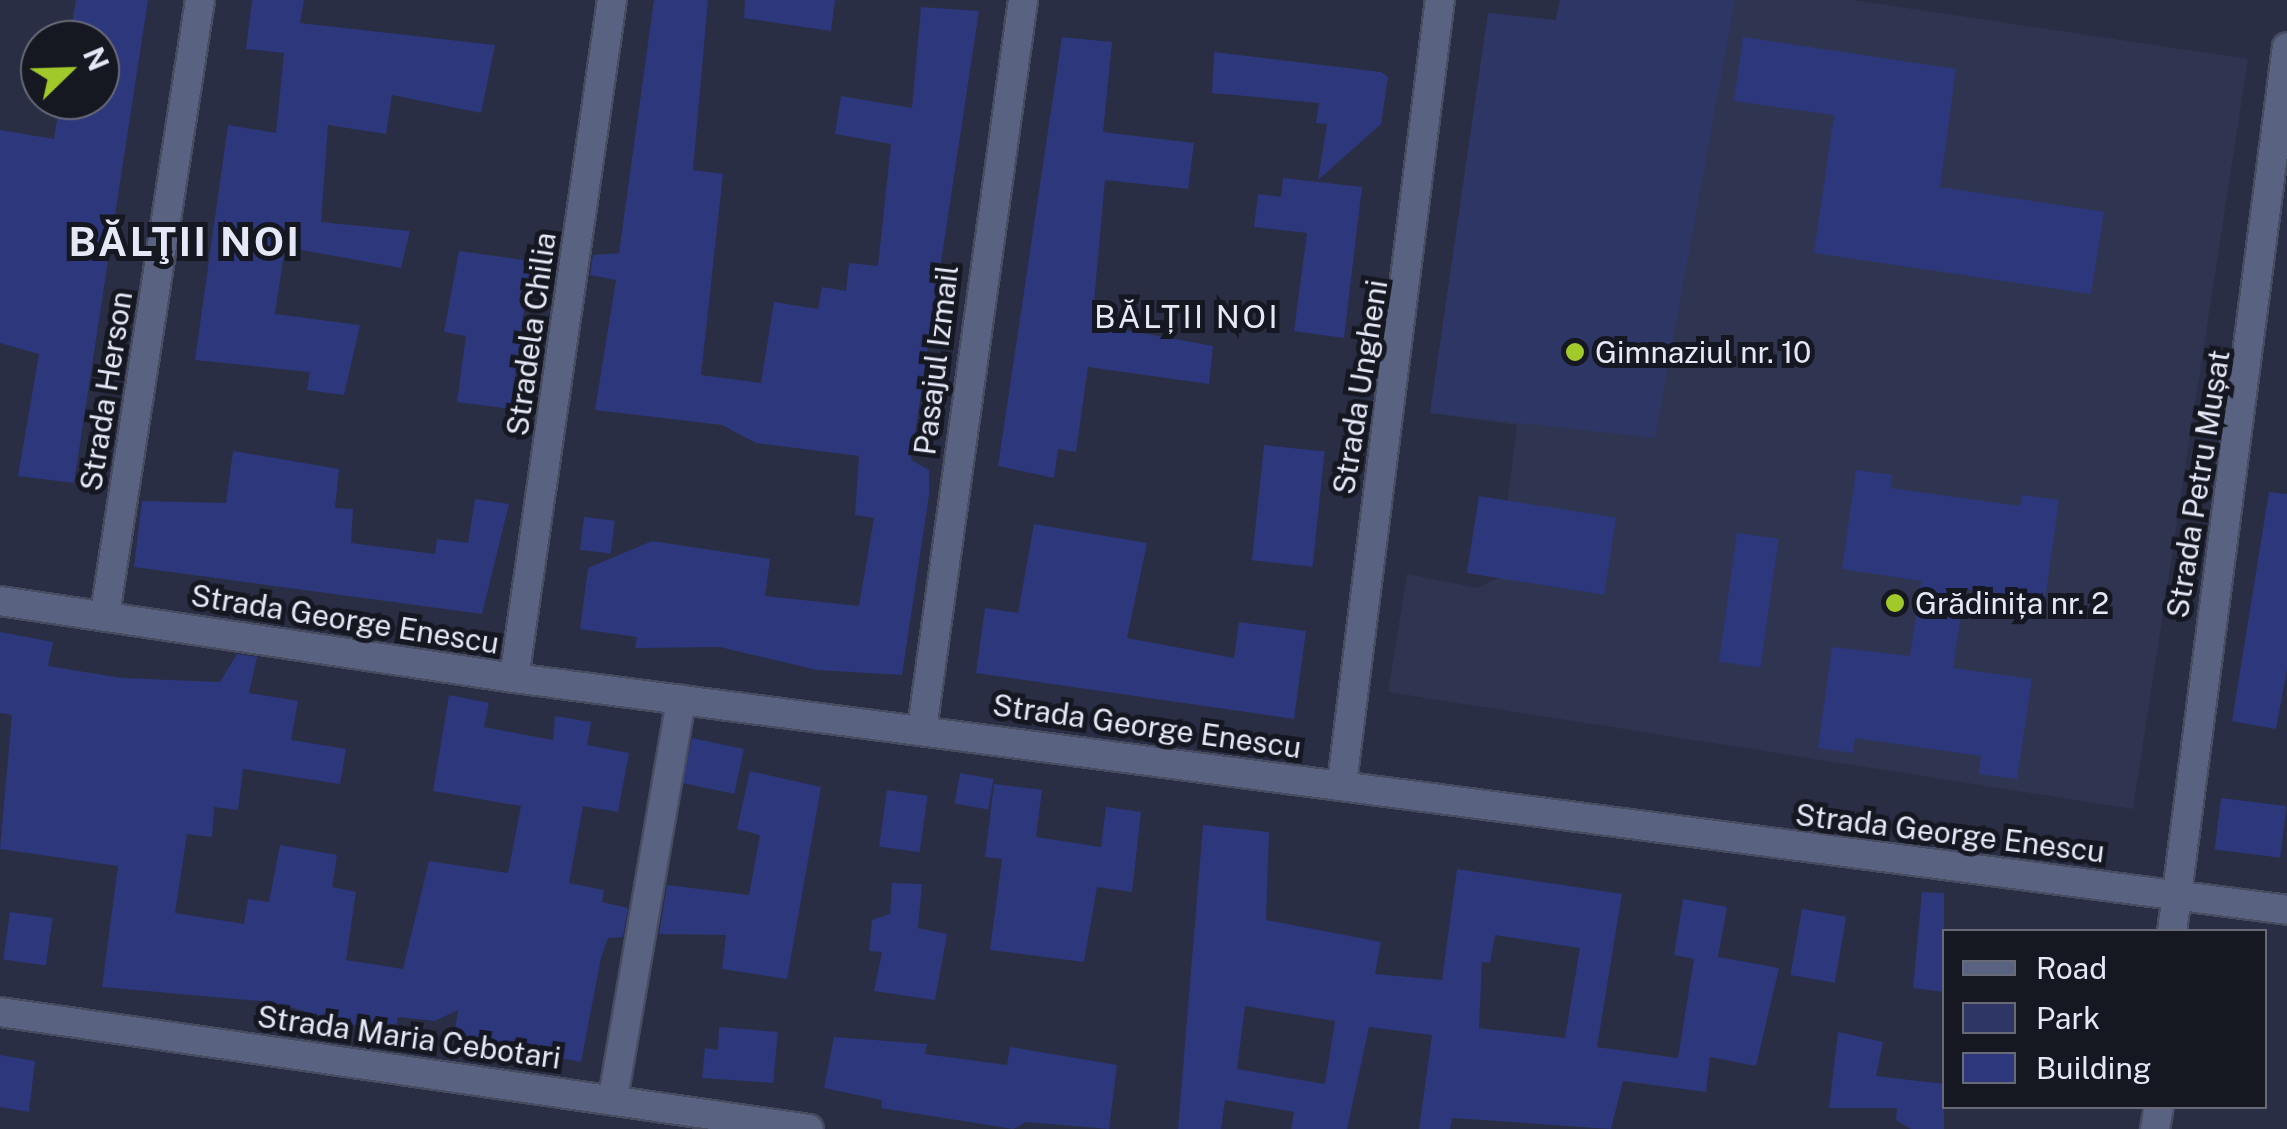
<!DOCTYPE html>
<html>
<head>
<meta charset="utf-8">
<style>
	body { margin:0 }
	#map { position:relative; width:2287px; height:1129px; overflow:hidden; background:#292e44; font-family:"Public Sans",sans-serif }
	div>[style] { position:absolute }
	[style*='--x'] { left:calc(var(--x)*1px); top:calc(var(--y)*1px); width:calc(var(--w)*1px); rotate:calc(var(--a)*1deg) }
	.built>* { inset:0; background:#2f3551 }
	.green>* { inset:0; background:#2d3664 }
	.building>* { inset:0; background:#2d377b; transform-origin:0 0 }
	.roads { filter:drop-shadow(2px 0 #474c61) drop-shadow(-2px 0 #474c61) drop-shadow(0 2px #474c61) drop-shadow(0 -2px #474c61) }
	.minor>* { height:28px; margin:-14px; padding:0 14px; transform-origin:14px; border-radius:14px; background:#5a6281 }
	.dots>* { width:28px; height:28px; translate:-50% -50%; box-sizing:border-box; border:5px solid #151721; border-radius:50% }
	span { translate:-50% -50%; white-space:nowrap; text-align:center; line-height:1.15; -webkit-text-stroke:10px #151721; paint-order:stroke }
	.street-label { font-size:30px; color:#e5e9f7 }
	.poi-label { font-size:30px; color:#e5e9f7 }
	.left { translate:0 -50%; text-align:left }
	.neighbourhood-label { font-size:32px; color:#e5e9f7; letter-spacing:2.5px }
	.district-label { font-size:40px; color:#e5e9f7; font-weight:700; letter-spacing:2.5px }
	.legend { position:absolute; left:1942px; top:929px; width:325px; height:180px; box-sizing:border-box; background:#151721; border:2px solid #686b77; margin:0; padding:12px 18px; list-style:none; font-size:30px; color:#e5e9f7 }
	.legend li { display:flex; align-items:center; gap:20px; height:50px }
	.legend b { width:50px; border:2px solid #686b77 }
	.north { position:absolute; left:20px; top:20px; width:100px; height:100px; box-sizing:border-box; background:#151721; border:2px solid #686b77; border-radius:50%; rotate:67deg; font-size:28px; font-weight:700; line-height:40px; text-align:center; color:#e5e9f7 }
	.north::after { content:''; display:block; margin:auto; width:35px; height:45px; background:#a1c929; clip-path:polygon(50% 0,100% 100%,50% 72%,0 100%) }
</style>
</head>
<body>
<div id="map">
	<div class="built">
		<i style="clip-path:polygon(1560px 0,1853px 0,2248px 59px,2133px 809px,1388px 692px,1407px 574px,1477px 588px,1498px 578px,1517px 425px,1430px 413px,1488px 13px,1556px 20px)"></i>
	</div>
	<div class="green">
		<i style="clip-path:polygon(1560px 0,1735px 0,1655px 438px,1430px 413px,1488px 13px,1556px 20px)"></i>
	</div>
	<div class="building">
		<i style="clip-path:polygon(76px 0,148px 0,74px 483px,18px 476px,39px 354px,0 343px,0 130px,54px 139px,60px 100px,100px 100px,100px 40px,69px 40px)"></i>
		<i style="clip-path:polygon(252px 0,304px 0,300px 23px,495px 45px,481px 113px,392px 95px,386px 134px,328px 125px,321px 222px,410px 231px,401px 268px,285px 247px,275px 314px,360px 325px,344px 395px,307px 390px,310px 372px,195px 360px,228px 125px,276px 133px,284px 53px,246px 49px)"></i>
		<i style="clip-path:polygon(654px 0,708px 0,693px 170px,723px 174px,701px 375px,761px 383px,774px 302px,818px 309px,822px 287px,846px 291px,849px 263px,878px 266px,891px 144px,835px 134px,841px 96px,912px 108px,921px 7px,979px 11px,911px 460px,929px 470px,929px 495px,902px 675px,817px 670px,720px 647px,635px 648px,637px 637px,580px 629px,588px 568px,652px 541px,770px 559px,765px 596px,859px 606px,874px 518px,855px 515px,859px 456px,756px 443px,722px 425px,595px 410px,616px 280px,590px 275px,593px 255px,619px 253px)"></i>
		<i style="clip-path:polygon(745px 0,835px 0,831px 31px,744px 18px)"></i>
		<i style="clip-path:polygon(1062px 37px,1112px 42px,1103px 132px,1194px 143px,1188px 189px,1105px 180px,1092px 324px,1213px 346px,1209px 384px,1088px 367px,1076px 452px,1058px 449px,1054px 478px,998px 466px)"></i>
		<i style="clip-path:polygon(1743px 37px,1956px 69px,1940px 187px,2104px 212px,2091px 294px,1814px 253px,1834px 115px,1734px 101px)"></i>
		<i style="clip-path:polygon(1214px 52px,1381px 72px,1388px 77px,1381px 124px,1318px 180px,1327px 124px,1316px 123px,1319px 103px,1212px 93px)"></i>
		<i style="clip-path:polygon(1283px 178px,1362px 187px,1344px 338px,1294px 331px,1307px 233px,1254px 227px,1258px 194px,1281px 197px)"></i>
		<i style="clip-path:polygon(459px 251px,531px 261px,511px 409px,457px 402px,466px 336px,444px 332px)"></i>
		<i style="left:1264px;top:445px;width:61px;height:116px;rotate:6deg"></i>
		<i style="clip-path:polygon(233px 451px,339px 469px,335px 508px,353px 509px,351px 543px,435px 554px,437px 539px,468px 543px,475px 499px,509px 504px,482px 614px,134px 567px,142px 501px,226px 503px)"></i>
		<i style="clip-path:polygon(1856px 470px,1892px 475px,1891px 488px,2020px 506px,2022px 495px,2059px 500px,2045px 600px,1965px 589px,1953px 668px,2032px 679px,2017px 779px,1979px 774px,1981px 756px,1855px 738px,1853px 753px,1818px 748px,1832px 647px,1910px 656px,1921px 581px,1842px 569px)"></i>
		<i style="clip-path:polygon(2269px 492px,2287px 494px,2287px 670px,2276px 729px,2232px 721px)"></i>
		<i style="left:1479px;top:496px;width:139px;height:78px;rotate:9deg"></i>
		<i style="left:584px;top:517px;width:31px;height:33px;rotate:7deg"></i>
		<i style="clip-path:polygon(1034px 524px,1147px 543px,1127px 638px,1234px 658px,1239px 622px,1306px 631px,1294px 719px,976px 673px,985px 608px,1018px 613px)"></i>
		<i style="left:1737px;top:533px;width:42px;height:130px;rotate:8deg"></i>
		<i style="clip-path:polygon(0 632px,53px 642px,48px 666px,122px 678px,220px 682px,237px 654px,257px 657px,249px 693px,298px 701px,291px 740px,346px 749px,340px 784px,243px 769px,238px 810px,214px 807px,212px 837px,187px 834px,175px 913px,244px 924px,248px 899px,269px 902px,280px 845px,337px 855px,332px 887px,356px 892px,346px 960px,403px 969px,429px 861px,508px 873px,521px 806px,433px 791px,449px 695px,489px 703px,484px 727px,553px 740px,555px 716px,591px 722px,587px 745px,629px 753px,618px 812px,583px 806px,569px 883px,604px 890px,602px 902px,628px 908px,623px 937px,608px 938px,601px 958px,581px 1062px,454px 1038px,458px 1010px,435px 1021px,398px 1017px,393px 1046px,367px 1041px,358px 1026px,271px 1002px,102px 987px,118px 866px,0 849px,12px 715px,0 713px)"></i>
		<i style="left:692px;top:738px;width:53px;height:46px;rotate:12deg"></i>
		<i style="clip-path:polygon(750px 771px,821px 787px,787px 979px,722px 969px,726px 935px,659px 934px,667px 885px,749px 895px,760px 835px,737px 829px)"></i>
		<i style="left:960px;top:773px;width:34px;height:31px;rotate:10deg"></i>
		<i style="clip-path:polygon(994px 784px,1042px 790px,1036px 837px,1101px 847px,1106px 807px,1141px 812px,1132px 892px,1097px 887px,1084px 962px,990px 950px,1002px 859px,985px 857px)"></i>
		<i style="left:887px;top:790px;width:41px;height:57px;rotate:8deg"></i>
		<i style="left:2221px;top:798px;width:66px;height:52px;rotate:7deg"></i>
		<i style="clip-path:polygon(evenodd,1203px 825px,1269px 832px,1266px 920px,1381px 942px,1375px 974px,1442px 980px,1457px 869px,1622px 894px,1597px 1047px,1678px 1058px,1694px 959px,1674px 955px,1683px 899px,1727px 907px,1718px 957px,1779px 968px,1756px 1066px,1710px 1057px,1706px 1092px,1623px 1081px,1611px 1129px,1452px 1118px,1450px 1129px,1419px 1129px,1432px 1035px,1369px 1027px,1347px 1129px,1291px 1129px,1294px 1112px,1225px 1100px,1221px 1129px,1178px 1129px,1203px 825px,1495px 935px,1580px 948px,1565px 1038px,1479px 1028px,1482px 962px,1490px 963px,1495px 935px,1203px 825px,1245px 1006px,1335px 1021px,1325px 1084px,1237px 1069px,1245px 1006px)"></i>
		<i style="clip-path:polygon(892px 883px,922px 884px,918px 928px,947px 934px,935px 1000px,874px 991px,882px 952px,869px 951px,872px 920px,890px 914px)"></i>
		<i style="clip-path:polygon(1922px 892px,1944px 893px,1944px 992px,1913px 988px)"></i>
		<i style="left:1802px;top:909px;width:45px;height:67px;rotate:10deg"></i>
		<i style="left:10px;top:912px;width:43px;height:48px;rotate:8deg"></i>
		<i style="clip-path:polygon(719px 1027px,778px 1032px,773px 1083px,702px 1078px,705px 1048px,718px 1050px)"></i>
		<i style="clip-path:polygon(1838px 1032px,1883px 1042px,1876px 1076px,1944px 1084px,1944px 1106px,1973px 1108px,1944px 1108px,1944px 1129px,1911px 1129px,1896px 1120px,1897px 1108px,1829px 1108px)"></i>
		<i style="clip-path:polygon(834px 1037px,927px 1044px,925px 1054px,1007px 1065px,1010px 1047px,1117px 1065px,1109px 1129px,1026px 1122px,1013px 1129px,881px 1108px,882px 1100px,824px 1088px)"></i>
		<i style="clip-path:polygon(0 1055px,35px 1061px,29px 1112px,0 1107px)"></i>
	</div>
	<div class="roads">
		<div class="minor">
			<i style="--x:0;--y:601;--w:520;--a:8.52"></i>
			<i style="--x:514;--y:678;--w:1788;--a:7.45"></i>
			<i style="--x:105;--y:614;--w:621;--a:-81.2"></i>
			<i style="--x:514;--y:678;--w:685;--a:-81.78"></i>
			<i style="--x:922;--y:729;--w:736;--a:-82.11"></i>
			<i style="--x:1342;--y:783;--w:789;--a:-82.87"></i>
			<i style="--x:2172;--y:932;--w:892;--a:-82.6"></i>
			<i style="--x:0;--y:1012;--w:817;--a:8.23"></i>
			<i style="--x:613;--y:1098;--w:404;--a:-80.3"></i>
			<i style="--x:2155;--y:1129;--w:23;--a:-80"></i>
		</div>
	</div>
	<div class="dots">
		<i style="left:1575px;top:352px;background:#a1c929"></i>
		<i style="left:1895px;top:603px;background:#a1c929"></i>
	</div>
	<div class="street-label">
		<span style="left:531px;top:334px;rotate:-82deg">Stradela Chilia</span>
		<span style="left:936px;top:360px;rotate:-83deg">Pasajul Izmail</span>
		<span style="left:1360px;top:387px;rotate:-81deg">Strada Ungheni</span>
		<span style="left:106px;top:391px;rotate:-81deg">Strada Herson</span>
		<span style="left:2198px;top:484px;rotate:-81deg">Strada Petru Mușat</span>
		<span style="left:345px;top:619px;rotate:9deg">Strada George Enescu</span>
		<span style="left:1147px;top:726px;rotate:8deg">Strada George Enescu</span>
		<span style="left:1950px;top:833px;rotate:7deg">Strada George Enescu</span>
		<span style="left:409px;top:1037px;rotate:8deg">Strada Maria Cebotari</span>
	</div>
	<div class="poi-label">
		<span class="left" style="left:1595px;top:352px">Gimnaziul nr. 10</span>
		<span class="left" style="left:1915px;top:603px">Grădinița nr. 2</span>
	</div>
	<div class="neighbourhood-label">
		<span style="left:1187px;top:317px">BĂLȚII NOI</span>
	</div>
	<div class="district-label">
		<span style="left:185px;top:242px">BĂLŢII NOI</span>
	</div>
	<ul class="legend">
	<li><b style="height:12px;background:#5a6281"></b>Road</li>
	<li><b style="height:28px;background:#2d3664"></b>Park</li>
	<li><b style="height:28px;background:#2d377b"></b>Building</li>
	</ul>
	<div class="north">N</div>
</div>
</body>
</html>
